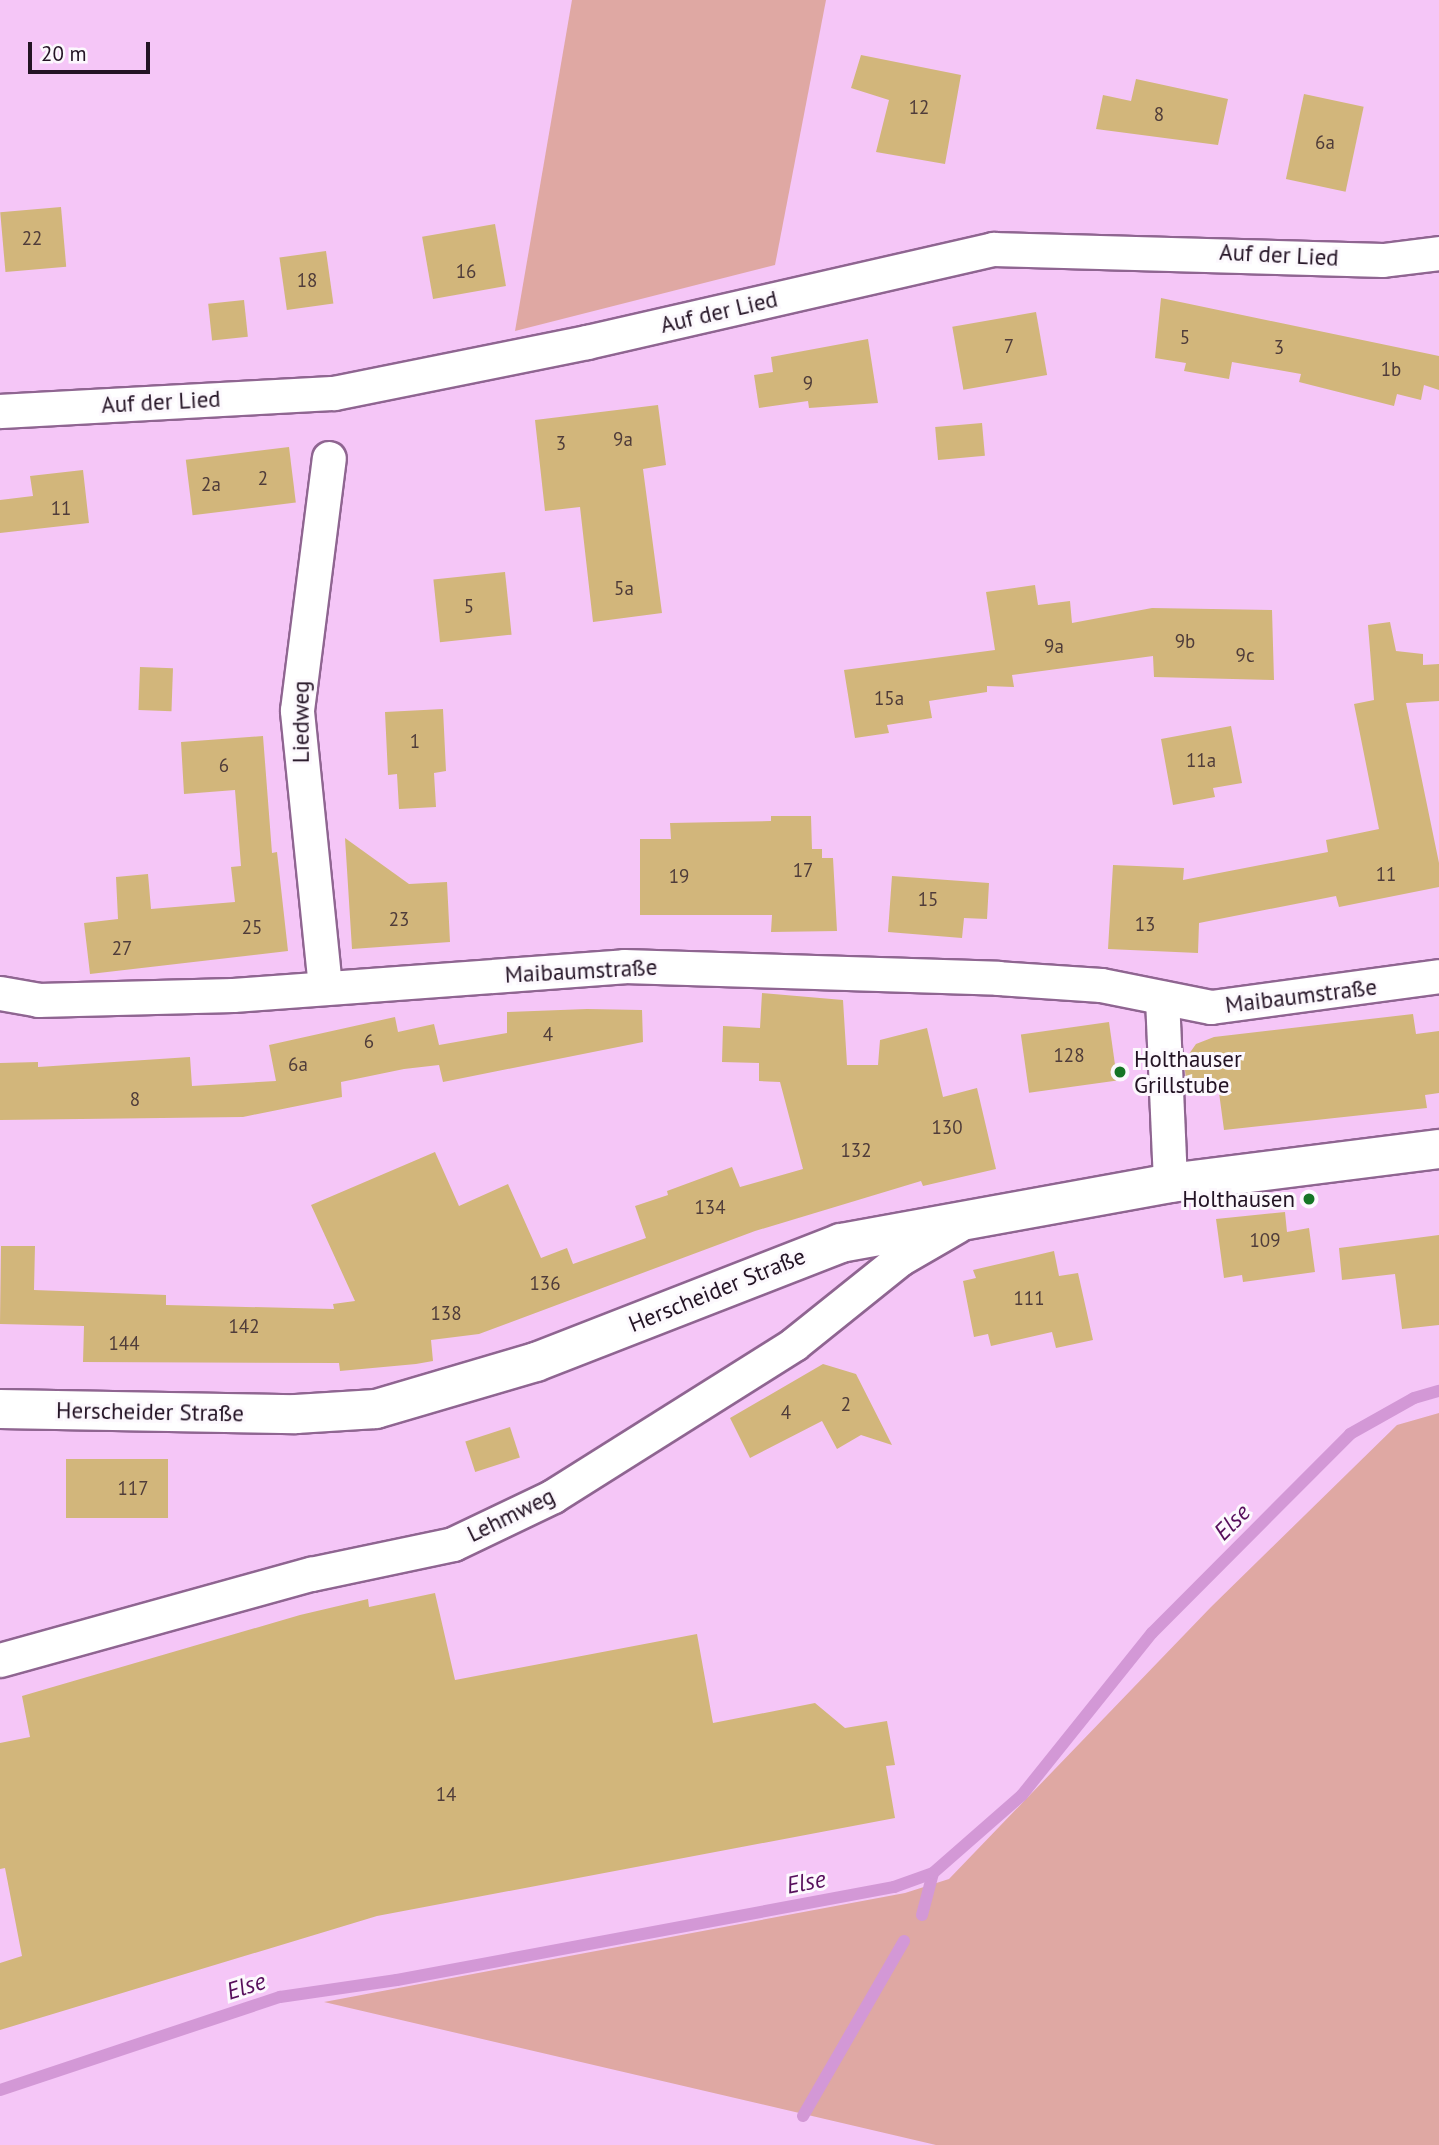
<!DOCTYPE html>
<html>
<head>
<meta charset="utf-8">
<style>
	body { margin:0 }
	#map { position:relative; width:1439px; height:2145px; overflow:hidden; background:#f5c6f7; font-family:"PT Sans",sans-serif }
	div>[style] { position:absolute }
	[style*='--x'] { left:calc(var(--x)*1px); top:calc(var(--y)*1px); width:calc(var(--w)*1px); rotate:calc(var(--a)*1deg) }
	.green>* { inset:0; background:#dfa8a3 }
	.stream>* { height:12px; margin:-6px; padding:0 6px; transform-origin:6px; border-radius:6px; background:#d398d6 }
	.building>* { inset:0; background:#d2b67b; transform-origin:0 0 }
	.roads { filter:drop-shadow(2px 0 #8f6591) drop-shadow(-2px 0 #8f6591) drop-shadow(0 2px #8f6591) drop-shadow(0 -2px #8f6591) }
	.street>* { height:33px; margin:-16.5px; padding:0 16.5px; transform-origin:16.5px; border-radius:16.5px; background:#fff }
	.secondary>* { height:38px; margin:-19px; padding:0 19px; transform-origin:19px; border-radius:19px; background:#fff }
	.dots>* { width:19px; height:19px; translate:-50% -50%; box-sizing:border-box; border:4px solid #fcf8fd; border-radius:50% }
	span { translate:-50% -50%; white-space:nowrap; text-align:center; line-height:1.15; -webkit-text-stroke:6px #fcf8fd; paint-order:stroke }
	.number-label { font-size:19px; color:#4f3c3a }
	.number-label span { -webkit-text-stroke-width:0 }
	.street-label { font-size:23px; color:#231324 }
	.poi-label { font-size:23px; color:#231324 }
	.left { translate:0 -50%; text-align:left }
	.right { translate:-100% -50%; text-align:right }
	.water-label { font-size:24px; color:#560e5b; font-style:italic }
	.scale { position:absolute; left:28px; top:42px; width:122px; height:32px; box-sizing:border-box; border:4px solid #231324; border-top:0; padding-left:9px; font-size:21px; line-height:24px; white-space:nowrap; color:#231324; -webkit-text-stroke:5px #fcf8fd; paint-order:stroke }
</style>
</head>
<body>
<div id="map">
	<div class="green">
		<i style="clip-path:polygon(572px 0,826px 0,775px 265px,515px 331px)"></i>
		<i style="clip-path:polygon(1439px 1413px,1439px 2145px,936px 2145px,324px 2002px,905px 1893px,949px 1879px,1211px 1607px,1397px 1425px)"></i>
	</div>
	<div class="stream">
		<i style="--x:922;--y:1915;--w:43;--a:-75.3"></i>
		<i style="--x:0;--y:2090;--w:295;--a:-18.4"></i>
		<i style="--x:280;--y:1997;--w:118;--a:-8.3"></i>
		<i style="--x:397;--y:1980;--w:506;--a:-10.6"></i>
		<i style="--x:894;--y:1887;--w:41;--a:-19.7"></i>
		<i style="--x:933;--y:1873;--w:118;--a:-41.2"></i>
		<i style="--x:1022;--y:1795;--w:208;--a:-51.3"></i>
		<i style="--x:1152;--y:1633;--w:281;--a:-45.1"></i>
		<i style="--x:1350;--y:1434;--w:73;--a:-29.4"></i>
		<i style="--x:1414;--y:1398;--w:26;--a:-16"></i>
		<i style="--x:803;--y:2116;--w:202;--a:-60"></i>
	</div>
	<div class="building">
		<i style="clip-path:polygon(861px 55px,961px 75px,945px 164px,876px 152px,889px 100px,851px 88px)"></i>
		<i style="clip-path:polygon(1136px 79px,1228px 99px,1218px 145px,1096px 129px,1103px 95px,1131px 101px)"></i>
		<i style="left:1304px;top:94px;width:61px;height:87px;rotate:12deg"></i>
		<i style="left:61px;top:207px;width:60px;height:61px;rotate:85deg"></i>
		<i style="left:495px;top:224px;width:63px;height:74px;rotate:80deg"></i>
		<i style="left:326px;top:251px;width:53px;height:47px;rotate:82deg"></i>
		<i style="clip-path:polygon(1161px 298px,1439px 356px,1439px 390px,1424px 385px,1421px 400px,1397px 394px,1394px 406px,1299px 382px,1301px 374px,1232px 362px,1229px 379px,1184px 371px,1186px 363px,1155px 358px)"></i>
		<i style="left:244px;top:300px;width:37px;height:36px;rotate:84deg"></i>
		<i style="left:1036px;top:312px;width:64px;height:85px;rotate:80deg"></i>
		<i style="clip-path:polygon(868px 339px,878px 403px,809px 408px,808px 401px,759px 408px,754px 375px,773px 372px,771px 357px)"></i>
		<i style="clip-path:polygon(658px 405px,666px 465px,643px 469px,662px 613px,593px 622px,580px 507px,545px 511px,535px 420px)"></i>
		<i style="left:982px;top:423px;width:33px;height:47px;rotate:85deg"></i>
		<i style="left:289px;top:447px;width:56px;height:104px;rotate:83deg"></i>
		<i style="clip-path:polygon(83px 470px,89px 523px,0 533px,0 500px,33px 496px,30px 476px)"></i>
		<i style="left:505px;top:572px;width:63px;height:72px;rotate:84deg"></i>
		<i style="clip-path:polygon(1035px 585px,1038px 605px,1070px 601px,1072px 623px,1152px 608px,1272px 610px,1274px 680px,1154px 677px,1153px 656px,1012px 675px,1014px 687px,987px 686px,987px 692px,929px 701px,932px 718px,887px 725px,889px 733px,855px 738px,844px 670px,995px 650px,986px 592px)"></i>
		<i style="clip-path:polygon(1390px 622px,1396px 651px,1423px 654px,1423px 665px,1439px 664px,1439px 701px,1406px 703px,1439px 863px,1439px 887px,1339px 907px,1336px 896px,1199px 923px,1198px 953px,1108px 949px,1113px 865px,1184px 868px,1183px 880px,1328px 852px,1326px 840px,1379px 829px,1354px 704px,1374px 700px,1368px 625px)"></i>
		<i style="left:140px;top:667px;width:33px;height:43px;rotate:2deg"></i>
		<i style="clip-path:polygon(443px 709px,446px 771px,434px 773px,436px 807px,399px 809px,397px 774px,388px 775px,385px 712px)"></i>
		<i style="clip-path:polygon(1231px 726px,1242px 783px,1213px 788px,1215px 797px,1173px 805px,1161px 739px)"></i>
		<i style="clip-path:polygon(263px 736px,272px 853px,277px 852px,288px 951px,90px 974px,84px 923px,118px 919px,116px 877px,148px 874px,151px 909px,235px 902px,231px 867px,241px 866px,235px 790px,184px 794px,181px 742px)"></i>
		<i style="clip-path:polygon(771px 816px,811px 816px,812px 849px,822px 849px,822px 858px,833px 858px,837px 931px,771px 932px,772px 915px,640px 915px,640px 839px,671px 839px,670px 823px,771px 821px)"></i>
		<i style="clip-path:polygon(345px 838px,409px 884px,447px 882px,450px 942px,352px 949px)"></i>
		<i style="clip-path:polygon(892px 876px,989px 883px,987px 919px,964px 918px,962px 938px,888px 932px)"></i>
		<i style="clip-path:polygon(762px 993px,843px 1000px,847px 1065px,878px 1065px,880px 1040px,927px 1028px,943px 1097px,977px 1088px,996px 1169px,923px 1186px,921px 1181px,755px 1231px,479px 1334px,431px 1340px,433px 1361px,416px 1364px,340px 1371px,339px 1363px,83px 1362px,84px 1326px,0 1324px,1px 1246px,35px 1246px,34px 1290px,166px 1295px,166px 1305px,334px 1309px,333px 1304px,355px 1301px,311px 1205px,435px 1152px,459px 1206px,508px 1184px,541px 1258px,567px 1248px,573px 1264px,646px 1238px,635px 1206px,668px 1195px,667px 1191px,732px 1167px,740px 1187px,803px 1169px,780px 1082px,759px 1081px,759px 1063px,722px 1062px,723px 1026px,760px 1028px)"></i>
		<i style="clip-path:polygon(587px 1009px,642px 1010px,643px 1042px,443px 1082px,439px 1065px,404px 1069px,341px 1082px,342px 1097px,243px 1117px,0 1120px,0 1063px,38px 1062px,38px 1067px,190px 1057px,192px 1086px,276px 1081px,269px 1045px,395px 1017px,398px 1032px,434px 1024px,439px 1045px,507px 1033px,507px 1012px)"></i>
		<i style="clip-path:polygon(1413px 1014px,1416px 1034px,1439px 1031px,1439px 1093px,1425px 1095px,1427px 1108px,1224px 1130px,1218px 1085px,1187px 1089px,1184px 1061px,1196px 1044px,1214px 1037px)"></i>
		<i style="left:1109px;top:1022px;width:59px;height:89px;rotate:82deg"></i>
		<i style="clip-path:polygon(1285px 1212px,1287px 1232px,1309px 1228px,1315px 1272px,1243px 1282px,1242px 1275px,1224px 1278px,1216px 1219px)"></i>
		<i style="clip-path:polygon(1439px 1235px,1439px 1325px,1402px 1329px,1395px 1274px,1342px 1280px,1339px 1248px)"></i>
		<i style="clip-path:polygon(1054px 1251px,1059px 1276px,1078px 1273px,1093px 1340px,1056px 1348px,1052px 1332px,991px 1346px,988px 1334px,974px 1337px,963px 1281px,976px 1278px,973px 1270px)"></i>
		<i style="clip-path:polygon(823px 1364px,856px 1374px,892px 1445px,861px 1435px,837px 1449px,822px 1421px,750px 1458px,730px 1418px)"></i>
		<i style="left:510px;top:1427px;width:32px;height:47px;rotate:72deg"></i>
		<i style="left:66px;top:1459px;width:102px;height:59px"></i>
		<i style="clip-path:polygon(435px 1593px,455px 1680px,697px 1634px,713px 1723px,815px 1703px,845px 1728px,887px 1721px,895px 1765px,886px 1766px,895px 1818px,377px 1916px,0 2030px,0 1963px,22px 1956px,5px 1868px,0 1869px,0 1743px,30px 1737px,22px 1696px,300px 1615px,368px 1599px,369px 1607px)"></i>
	</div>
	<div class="roads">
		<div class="street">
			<i style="--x:0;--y:411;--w:334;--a:-3.1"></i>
			<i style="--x:334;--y:393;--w:258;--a:-11.4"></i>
			<i style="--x:587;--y:342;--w:417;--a:-12.9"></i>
			<i style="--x:993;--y:249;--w:390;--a:1.6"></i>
			<i style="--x:1383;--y:260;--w:56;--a:-7.1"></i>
			<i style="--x:325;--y:987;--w:278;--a:-95.8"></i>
			<i style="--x:297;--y:710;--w:254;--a:-82.8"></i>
			<i style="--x:0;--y:993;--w:39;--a:10"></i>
			<i style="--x:38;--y:1000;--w:195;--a:-1.5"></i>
			<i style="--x:233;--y:995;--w:392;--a:-4.2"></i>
			<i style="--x:624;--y:966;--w:374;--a:1.8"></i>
			<i style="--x:998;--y:978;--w:103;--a:3.9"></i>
			<i style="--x:1101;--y:985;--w:112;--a:11.3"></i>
			<i style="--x:1211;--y:1007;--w:230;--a:-7.7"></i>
			<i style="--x:1162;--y:998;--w:185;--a:87.5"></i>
			<i style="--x:0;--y:1660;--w:323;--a:-15.5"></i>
			<i style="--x:311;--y:1574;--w:145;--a:-11.9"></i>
			<i style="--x:453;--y:1544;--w:111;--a:-25.6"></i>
			<i style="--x:553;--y:1496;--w:285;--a:-32.2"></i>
			<i style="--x:794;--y:1344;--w:136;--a:-38.7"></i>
			<i style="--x:900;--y:1259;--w:66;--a:-30.1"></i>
		</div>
		<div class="secondary">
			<i style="--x:0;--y:1409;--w:296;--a:1"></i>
			<i style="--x:296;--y:1414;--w:80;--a:-3.6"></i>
			<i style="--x:376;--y:1409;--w:167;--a:-16.4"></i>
			<i style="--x:536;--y:1362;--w:327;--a:-21.3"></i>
			<i style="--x:841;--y:1243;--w:334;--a:-10.3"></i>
			<i style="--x:1170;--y:1183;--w:271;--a:-7.2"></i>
		</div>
	</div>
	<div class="dots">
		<i style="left:1120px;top:1072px;background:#157525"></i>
		<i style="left:1309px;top:1199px;background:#157525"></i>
	</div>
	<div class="number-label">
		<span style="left:919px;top:108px">12</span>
		<span style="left:1159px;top:115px">8</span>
		<span style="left:1325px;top:143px">6a</span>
		<span style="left:32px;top:239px">22</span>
		<span style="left:466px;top:272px">16</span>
		<span style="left:307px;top:281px">18</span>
		<span style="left:1185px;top:338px">5</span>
		<span style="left:1009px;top:347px">7</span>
		<span style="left:1279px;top:348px">3</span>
		<span style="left:1391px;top:370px">1b</span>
		<span style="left:808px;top:384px">9</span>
		<span style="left:623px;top:440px">9a</span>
		<span style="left:561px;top:444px">3</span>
		<span style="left:263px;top:479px">2</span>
		<span style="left:211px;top:485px">2a</span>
		<span style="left:61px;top:509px">11</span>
		<span style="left:624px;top:589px">5a</span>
		<span style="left:469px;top:607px">5</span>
		<span style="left:1185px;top:642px">9b</span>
		<span style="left:1054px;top:647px">9a</span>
		<span style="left:1245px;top:656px">9c</span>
		<span style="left:889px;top:699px">15a</span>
		<span style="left:415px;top:742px">1</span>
		<span style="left:1201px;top:761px">11a</span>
		<span style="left:224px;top:766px">6</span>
		<span style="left:803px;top:871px">17</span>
		<span style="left:1386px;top:875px">11</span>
		<span style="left:679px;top:877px">19</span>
		<span style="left:928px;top:900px">15</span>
		<span style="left:399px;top:920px">23</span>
		<span style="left:1145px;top:925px">13</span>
		<span style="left:252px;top:928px">25</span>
		<span style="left:122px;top:949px">27</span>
		<span style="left:548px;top:1035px">4</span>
		<span style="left:369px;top:1042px">6</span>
		<span style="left:1069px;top:1056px">128</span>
		<span style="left:298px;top:1065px">6a</span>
		<span style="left:135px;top:1100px">8</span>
		<span style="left:947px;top:1128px">130</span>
		<span style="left:856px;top:1151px">132</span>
		<span style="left:710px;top:1208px">134</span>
		<span style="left:1265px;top:1241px">109</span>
		<span style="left:545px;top:1284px">136</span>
		<span style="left:1029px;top:1299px">111</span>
		<span style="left:446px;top:1314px">138</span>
		<span style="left:244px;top:1327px">142</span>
		<span style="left:124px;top:1344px">144</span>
		<span style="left:846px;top:1405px">2</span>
		<span style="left:786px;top:1413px">4</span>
		<span style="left:133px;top:1489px">117</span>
		<span style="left:446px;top:1795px">14</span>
	</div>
	<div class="street-label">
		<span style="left:1279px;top:255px;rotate:3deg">Auf der Lied</span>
		<span style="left:719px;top:312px;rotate:-13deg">Auf der Lied</span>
		<span style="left:161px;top:402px;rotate:-3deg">Auf der Lied</span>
		<span style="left:301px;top:722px;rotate:-90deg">Liedweg</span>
		<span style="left:581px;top:971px;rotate:-3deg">Maibaumstraße</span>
		<span style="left:1301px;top:996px;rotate:-7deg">Maibaumstraße</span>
		<span style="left:717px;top:1290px;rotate:-22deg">Herscheider Straße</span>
		<span style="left:150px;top:1412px;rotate:1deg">Herscheider Straße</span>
		<span style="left:511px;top:1515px;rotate:-26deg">Lehmweg</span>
	</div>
	<div class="poi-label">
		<span class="left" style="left:1134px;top:1072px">Holthauser<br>Grillstube</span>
		<span class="right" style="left:1295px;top:1199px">Holthausen</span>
	</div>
	<div class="water-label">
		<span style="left:1232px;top:1522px;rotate:-45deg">Else</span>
		<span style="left:806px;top:1882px;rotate:-11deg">Else</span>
		<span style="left:246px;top:1986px;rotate:-18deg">Else</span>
	</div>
	<div class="scale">20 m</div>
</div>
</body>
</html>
